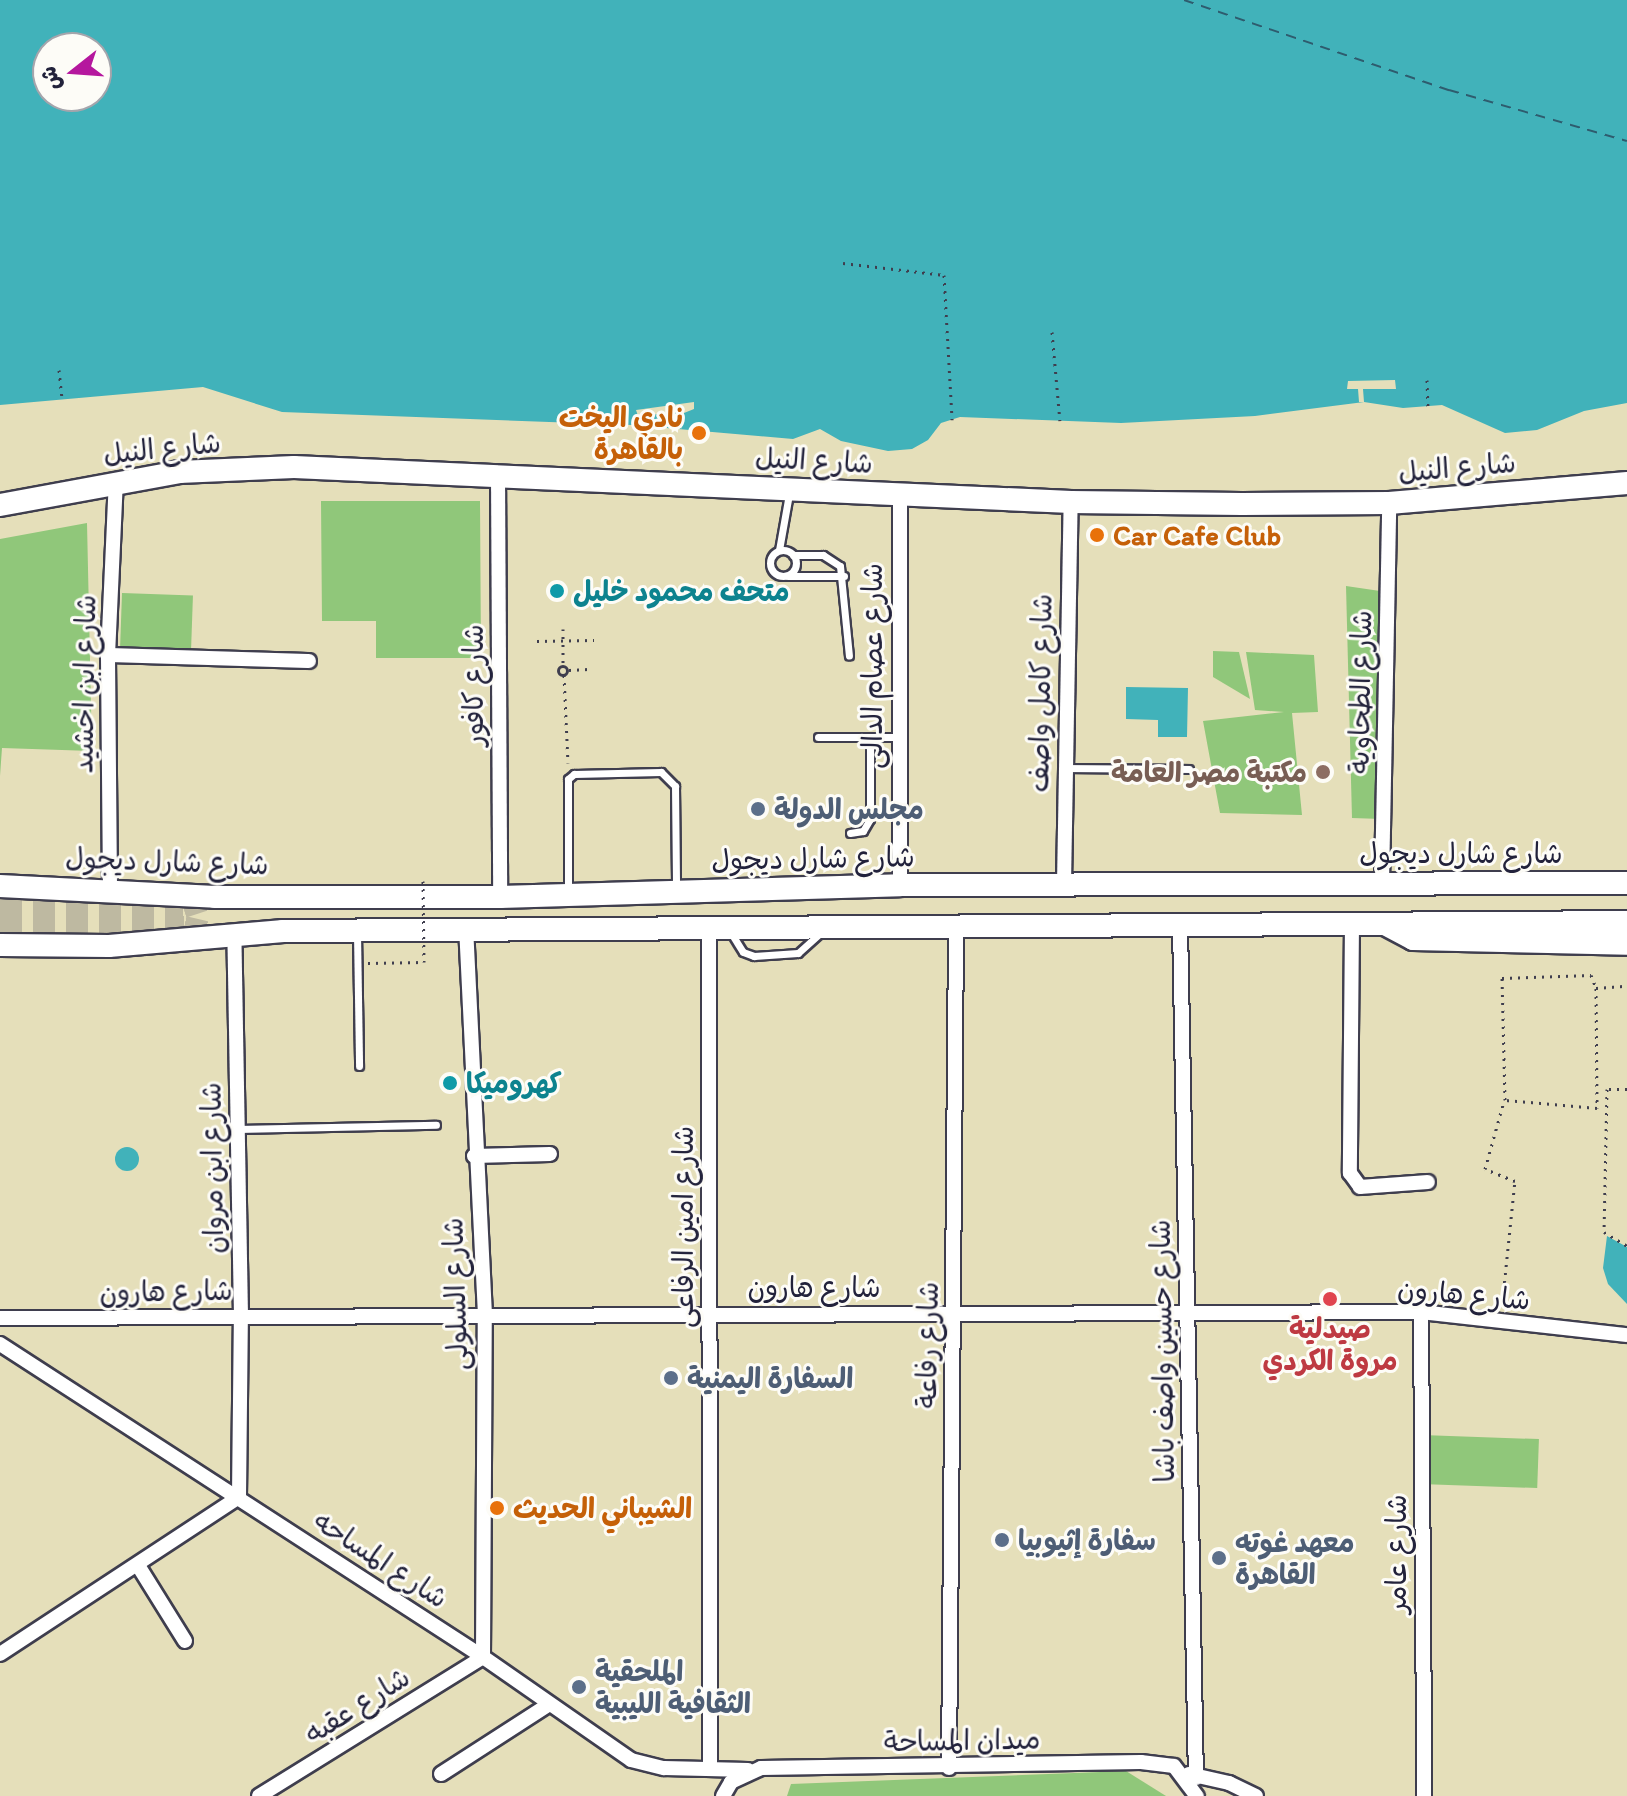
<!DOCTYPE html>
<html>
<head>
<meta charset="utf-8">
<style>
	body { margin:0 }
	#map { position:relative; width:1627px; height:1796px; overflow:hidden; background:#e5dfba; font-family:Itim,"Playpen Sans Arabic",sans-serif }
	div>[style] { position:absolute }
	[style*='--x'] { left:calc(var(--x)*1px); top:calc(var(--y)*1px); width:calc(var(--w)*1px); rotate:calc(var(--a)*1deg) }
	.green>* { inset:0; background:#90c77a; transform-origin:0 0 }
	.water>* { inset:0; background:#41b2ba }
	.round { border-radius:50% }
	.pier>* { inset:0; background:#e5dfba }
	.ferry>* { height:2px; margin-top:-1px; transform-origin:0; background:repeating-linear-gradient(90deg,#2e5c6e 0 10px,transparent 0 18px) }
	.primary-tunnel>* { height:22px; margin-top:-11px; transform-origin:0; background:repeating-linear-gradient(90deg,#beb9a1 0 22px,transparent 0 33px) }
	.path>* { height:3px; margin-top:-1.5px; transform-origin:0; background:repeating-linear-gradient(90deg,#3f3e4e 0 2px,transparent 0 8px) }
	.path>.ring { margin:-1.5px; padding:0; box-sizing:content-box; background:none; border:3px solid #3f3e4e; border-radius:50% }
	.roads { filter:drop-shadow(2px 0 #3f3e4e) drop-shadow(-2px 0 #3f3e4e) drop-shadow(0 2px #3f3e4e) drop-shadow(0 -2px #3f3e4e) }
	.lane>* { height:7px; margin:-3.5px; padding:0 3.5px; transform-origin:3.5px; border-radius:3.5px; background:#fff }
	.lane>.ring { margin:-3.5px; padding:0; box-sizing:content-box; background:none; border:7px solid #fff; border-radius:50% }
	.street>* { height:14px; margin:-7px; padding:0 7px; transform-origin:7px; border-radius:7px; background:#fff }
	.primary>* { height:22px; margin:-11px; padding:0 11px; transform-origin:11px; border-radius:11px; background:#fff }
	.path-bridge>* { height:3px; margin-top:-1.5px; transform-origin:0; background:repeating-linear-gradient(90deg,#3f3e4e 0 2px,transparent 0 8px) }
	.dots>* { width:22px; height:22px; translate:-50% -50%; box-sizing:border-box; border:4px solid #fdfcf7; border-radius:50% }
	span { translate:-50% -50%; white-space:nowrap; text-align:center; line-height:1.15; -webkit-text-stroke:6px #fdfcf7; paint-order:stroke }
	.food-label { font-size:28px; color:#c56008; font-weight:700 }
	.right { translate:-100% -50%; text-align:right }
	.left { translate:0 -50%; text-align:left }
	.street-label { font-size:28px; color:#22223b }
	.culture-label { font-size:28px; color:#0d838f; font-weight:700 }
	.education-label { font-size:28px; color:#785e54; font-weight:700 }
	.service-label { font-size:28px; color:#4e5e75; font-weight:700 }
	.health-label { font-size:28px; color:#be3a42; font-weight:700 }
	.north { position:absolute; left:32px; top:32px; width:80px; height:80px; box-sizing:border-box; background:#fdfcf7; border:2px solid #a5a5ac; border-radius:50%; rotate:253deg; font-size:22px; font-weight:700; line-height:32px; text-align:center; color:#22223b }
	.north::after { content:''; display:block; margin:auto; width:28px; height:36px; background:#b5179e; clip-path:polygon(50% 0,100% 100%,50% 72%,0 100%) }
</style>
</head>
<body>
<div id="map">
	<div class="green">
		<i style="clip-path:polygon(321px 501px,480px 501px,481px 658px,376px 658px,376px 621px,322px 621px)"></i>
		<i style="clip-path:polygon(87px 523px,92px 751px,2px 748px,0 776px,0 539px)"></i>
		<i style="clip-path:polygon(1346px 586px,1380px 591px,1381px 819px,1352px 818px)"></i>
		<i style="left:122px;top:593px;width:71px;height:54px;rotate:2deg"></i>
		<i style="clip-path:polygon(1213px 651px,1239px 652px,1250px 699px,1213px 677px)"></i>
		<i style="clip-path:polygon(1246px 652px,1314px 655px,1318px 712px,1292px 713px,1302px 815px,1220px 813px,1203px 721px,1284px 712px,1255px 710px)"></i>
		<i style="left:1422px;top:1435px;width:117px;height:49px;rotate:2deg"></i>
		<i style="clip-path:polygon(1126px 1771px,1166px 1796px,787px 1796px,791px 1784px)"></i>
	</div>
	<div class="water">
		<i style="clip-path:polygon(evenodd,0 0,1627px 0,1627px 403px,1584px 411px,1537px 430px,1505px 433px,1442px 405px,1403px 408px,1364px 402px,1255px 416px,1121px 423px,960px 417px,941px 423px,928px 440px,912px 449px,888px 451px,841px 441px,820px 429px,793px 439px,632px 425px,282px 412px,203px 387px,0 405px,0 0,48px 48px,96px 48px,96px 96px,48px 96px,48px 48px)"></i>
		<i style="clip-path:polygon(1126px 687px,1188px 688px,1187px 737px,1158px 737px,1158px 720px,1126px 719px)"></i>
		<i class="round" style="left:115px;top:1147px;width:24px;height:24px"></i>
		<i style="clip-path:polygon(1607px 1236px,1627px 1247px,1627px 1304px,1608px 1284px,1603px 1268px)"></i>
	</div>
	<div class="pier">
		<i style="clip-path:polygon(1395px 380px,1396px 389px,1363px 389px,1364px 402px,1359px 402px,1358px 389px,1347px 389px,1348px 381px)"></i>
		<i style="clip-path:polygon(694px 402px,694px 409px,684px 413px,681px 430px,680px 412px,638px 416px,636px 410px)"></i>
	</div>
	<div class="ferry">
		<i style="--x:1184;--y:0;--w:280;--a:18.8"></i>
		<i style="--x:1449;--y:90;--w:185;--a:16"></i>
	</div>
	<div class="primary-tunnel">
		<i style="--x:0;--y:907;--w:183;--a:0"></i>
		<i style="--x:183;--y:907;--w:28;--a:-18"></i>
		<i style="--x:0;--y:927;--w:184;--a:0"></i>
		<i style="--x:184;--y:927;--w:35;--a:13"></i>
	</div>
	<div class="path">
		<i style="--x:843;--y:263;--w:102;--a:6.8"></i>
		<i style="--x:944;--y:275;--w:145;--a:86.8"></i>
		<i style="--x:1052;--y:332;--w:89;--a:84.9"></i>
		<i style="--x:59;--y:370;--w:28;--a:84"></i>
		<i style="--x:1427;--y:380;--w:26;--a:88"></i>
		<i style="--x:563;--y:629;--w:37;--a:90"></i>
		<i style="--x:537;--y:641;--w:57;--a:-1"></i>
		<i class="ring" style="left:558.5px;top:666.5px;width:6px;height:6px"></i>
		<i style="--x:569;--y:670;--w:20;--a:-3"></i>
		<i style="--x:564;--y:675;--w:88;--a:87.4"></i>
		<i style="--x:368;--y:963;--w:56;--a:-1"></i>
		<i style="--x:1591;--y:975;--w:14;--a:69"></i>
		<i style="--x:1596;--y:988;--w:120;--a:89.5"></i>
		<i style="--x:1597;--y:1108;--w:92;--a:-175"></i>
		<i style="--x:1505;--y:1100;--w:122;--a:-91.4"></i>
		<i style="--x:1502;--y:978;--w:89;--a:-1.9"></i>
		<i style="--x:1596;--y:988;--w:31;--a:-4"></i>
		<i style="--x:1627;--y:1089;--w:20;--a:180"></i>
		<i style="--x:1607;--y:1089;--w:143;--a:91.2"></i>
		<i style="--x:1604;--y:1232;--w:27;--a:31"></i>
		<i style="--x:1502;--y:1306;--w:126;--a:-84.1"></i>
		<i style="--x:1515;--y:1181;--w:32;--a:-158"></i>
		<i style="--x:1485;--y:1169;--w:71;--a:-74.4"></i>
	</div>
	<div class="roads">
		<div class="lane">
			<i class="ring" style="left:770px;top:550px;width:19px;height:19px"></i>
			<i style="--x:779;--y:550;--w:57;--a:-79.9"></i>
			<i style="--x:793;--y:555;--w:30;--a:0"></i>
			<i style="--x:823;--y:555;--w:20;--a:33"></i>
			<i style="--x:840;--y:566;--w:90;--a:84.3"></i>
			<i style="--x:788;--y:576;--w:56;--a:0"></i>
			<i style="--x:818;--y:737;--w:78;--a:0"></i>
			<i style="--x:1065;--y:768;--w:124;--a:0.5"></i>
			<i style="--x:850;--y:833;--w:13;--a:-9"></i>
			<i style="--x:863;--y:831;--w:14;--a:-60"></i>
			<i style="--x:870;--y:819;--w:82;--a:-90"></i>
			<i style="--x:568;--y:890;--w:111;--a:-90"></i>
			<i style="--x:568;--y:779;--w:8;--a:-40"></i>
			<i style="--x:574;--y:774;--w:87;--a:-1.3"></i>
			<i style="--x:661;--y:772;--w:20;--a:45"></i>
			<i style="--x:675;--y:786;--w:103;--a:89.4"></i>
			<i style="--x:357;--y:933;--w:133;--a:89.1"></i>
			<i style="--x:731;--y:933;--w:22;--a:58"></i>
			<i style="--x:743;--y:952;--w:12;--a:20"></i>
			<i style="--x:754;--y:956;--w:44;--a:-3.9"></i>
			<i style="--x:798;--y:953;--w:28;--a:-42"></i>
			<i style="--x:238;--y:1129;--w:198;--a:-1.2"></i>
		</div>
		<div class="street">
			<i style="--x:498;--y:473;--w:424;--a:89.7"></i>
			<i style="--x:900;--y:494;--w:391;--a:90"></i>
			<i style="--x:108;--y:655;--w:201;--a:1.7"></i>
			<i style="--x:1382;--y:882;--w:379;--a:-88.9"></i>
			<i style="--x:1064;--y:884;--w:382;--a:-89"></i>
			<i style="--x:110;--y:887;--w:232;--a:-90.5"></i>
			<i style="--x:108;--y:655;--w:174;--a:-87.4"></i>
			<i style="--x:1352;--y:923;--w:250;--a:90.5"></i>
			<i style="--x:1350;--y:1173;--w:17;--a:54"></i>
			<i style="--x:1360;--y:1187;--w:68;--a:-4.2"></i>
			<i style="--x:1180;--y:924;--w:854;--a:88.93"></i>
			<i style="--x:709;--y:925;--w:844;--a:89.93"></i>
			<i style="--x:474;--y:1156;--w:76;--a:-1.5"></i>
			<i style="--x:1421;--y:1312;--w:484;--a:89.6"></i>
			<i style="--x:0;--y:1318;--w:1421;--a:-0.24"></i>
			<i style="--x:1421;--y:1312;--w:207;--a:6.4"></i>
			<i style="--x:0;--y:1344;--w:576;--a:32.94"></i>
			<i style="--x:483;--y:1657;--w:180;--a:34.8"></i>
			<i style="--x:631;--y:1760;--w:34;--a:14"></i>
			<i style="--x:664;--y:1768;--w:84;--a:1.4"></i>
			<i style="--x:139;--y:1567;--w:87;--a:58.1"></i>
			<i style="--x:0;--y:1654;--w:286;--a:-33.3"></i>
			<i style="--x:239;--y:1497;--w:181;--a:-89.4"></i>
			<i style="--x:241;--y:1316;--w:382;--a:-91"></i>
			<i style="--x:949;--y:1768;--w:844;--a:-89.52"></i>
			<i style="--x:441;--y:1774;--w:127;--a:-32.8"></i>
			<i style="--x:1189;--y:1774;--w:41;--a:12.7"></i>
			<i style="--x:1229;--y:1783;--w:30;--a:26"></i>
			<i style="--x:259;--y:1796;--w:264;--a:-31.8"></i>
			<i style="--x:483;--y:1657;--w:342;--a:-89.7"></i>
			<i style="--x:485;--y:1315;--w:386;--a:-92.8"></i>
			<i style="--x:723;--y:1796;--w:16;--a:-60"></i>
			<i style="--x:731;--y:1782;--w:33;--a:-25"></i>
			<i style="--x:761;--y:1768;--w:380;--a:-0.9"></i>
			<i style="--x:1141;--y:1762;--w:33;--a:7"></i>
			<i style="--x:1174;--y:1766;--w:38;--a:53"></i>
		</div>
		<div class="primary">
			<i style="--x:0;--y:505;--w:182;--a:-10.4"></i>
			<i style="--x:179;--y:472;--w:115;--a:-2.5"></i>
			<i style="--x:294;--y:467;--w:778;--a:2.58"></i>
			<i style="--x:1071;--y:502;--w:171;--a:0.7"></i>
			<i style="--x:1242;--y:504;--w:147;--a:-0.4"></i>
			<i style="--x:1389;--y:503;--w:239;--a:-4.8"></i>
			<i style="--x:0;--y:886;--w:215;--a:2.9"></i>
			<i style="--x:215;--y:897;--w:285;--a:0"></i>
			<i style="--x:500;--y:897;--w:400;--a:-1.7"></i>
			<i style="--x:900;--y:885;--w:727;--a:-0.16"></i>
			<i style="--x:1385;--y:924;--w:32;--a:28"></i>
			<i style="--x:1413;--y:939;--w:214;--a:1.3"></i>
			<i style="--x:0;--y:945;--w:109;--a:0.5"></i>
			<i style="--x:109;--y:946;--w:175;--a:-4.9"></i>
			<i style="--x:283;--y:931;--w:1344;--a:-0.38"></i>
		</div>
	</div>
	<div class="path-bridge">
		<i style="--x:423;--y:881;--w:81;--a:89.3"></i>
	</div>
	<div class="dots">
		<i style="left:699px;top:433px;background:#e8710a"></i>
		<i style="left:1097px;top:535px;background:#e8710a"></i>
		<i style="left:557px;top:591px;background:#0f9aa8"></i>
		<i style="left:1323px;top:772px;background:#8d6e63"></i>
		<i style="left:758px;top:809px;background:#5c6f8a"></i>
		<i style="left:450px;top:1083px;background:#0f9aa8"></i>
		<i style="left:1330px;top:1299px;background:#e0444e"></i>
		<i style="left:671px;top:1378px;background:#5c6f8a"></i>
		<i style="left:497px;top:1508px;background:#e8710a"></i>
		<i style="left:1002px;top:1540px;background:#5c6f8a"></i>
		<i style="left:1219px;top:1558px;background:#5c6f8a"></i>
		<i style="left:579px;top:1687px;background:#5c6f8a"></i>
	</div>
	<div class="food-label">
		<span class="right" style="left:683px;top:433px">نادي اليخت<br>بالقاهرة</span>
		<span class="left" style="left:1113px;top:535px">Car Cafe Club</span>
		<span class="left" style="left:513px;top:1508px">الشيباني الحديث</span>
	</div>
	<div class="street-label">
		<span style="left:162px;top:448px;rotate:-6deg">شارع النيل</span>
		<span style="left:814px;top:460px;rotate:3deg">شارع النيل</span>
		<span style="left:1457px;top:467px;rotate:-5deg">شارع النيل</span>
		<span style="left:872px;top:666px;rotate:-90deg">شارع عصام الدالى</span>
		<span style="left:84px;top:684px;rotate:-89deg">شارع ابن اخشيد</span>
		<span style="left:473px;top:685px;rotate:-90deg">شارع كافور</span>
		<span style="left:1360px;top:692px;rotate:-89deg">شارع الطحاوية</span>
		<span style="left:1040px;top:693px;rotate:-89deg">شارع كامل واصف</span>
		<span style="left:1461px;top:853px">شارع شارل ديجول</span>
		<span style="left:813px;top:858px;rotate:-1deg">شارع شارل ديجول</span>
		<span style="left:167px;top:861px;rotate:2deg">شارع شارل ديجول</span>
		<span style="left:212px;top:1168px;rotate:-91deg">شارع ابن مروان</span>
		<span style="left:683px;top:1227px;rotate:-90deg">شارع امين الرفاعى</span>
		<span style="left:814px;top:1287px">شارع هارون</span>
		<span style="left:166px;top:1291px;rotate:-1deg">شارع هارون</span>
		<span style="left:455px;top:1294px;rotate:-92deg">شارع السلولى</span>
		<span style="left:1464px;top:1294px;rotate:5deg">شارع هارون</span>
		<span style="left:927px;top:1345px;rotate:-89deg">شارع رفاعة</span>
		<span style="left:1162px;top:1351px;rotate:-91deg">شارع حسين واصف باشا</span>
		<span style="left:1396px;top:1554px;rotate:-90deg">شارع عامر</span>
		<span style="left:381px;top:1559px;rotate:33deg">شارع المساحه</span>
		<span style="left:357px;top:1705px;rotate:-32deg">شارع عقبه</span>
		<span style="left:962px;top:1740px;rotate:-1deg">ميدان المساحة</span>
	</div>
	<div class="culture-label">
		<span class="left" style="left:573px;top:591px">متحف محمود خليل</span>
		<span class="left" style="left:466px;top:1083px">كهروميكا</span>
	</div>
	<div class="education-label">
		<span class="right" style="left:1307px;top:772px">مكتبة مصر العامة</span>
	</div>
	<div class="service-label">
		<span class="left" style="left:774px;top:809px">مجلس الدولة</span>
		<span class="left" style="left:687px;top:1378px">السفارة اليمنية</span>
		<span class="left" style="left:1018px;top:1540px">سفارة إثيوبيا</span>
		<span class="left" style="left:1235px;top:1558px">معهد غوته<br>القاهرة</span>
		<span class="left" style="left:595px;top:1687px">الملحقية<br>الثقافية الليبية</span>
	</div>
	<div class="health-label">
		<span style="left:1330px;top:1344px">صيدلية<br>مروة الكردي</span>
	</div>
	<div class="north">ش</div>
</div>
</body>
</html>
